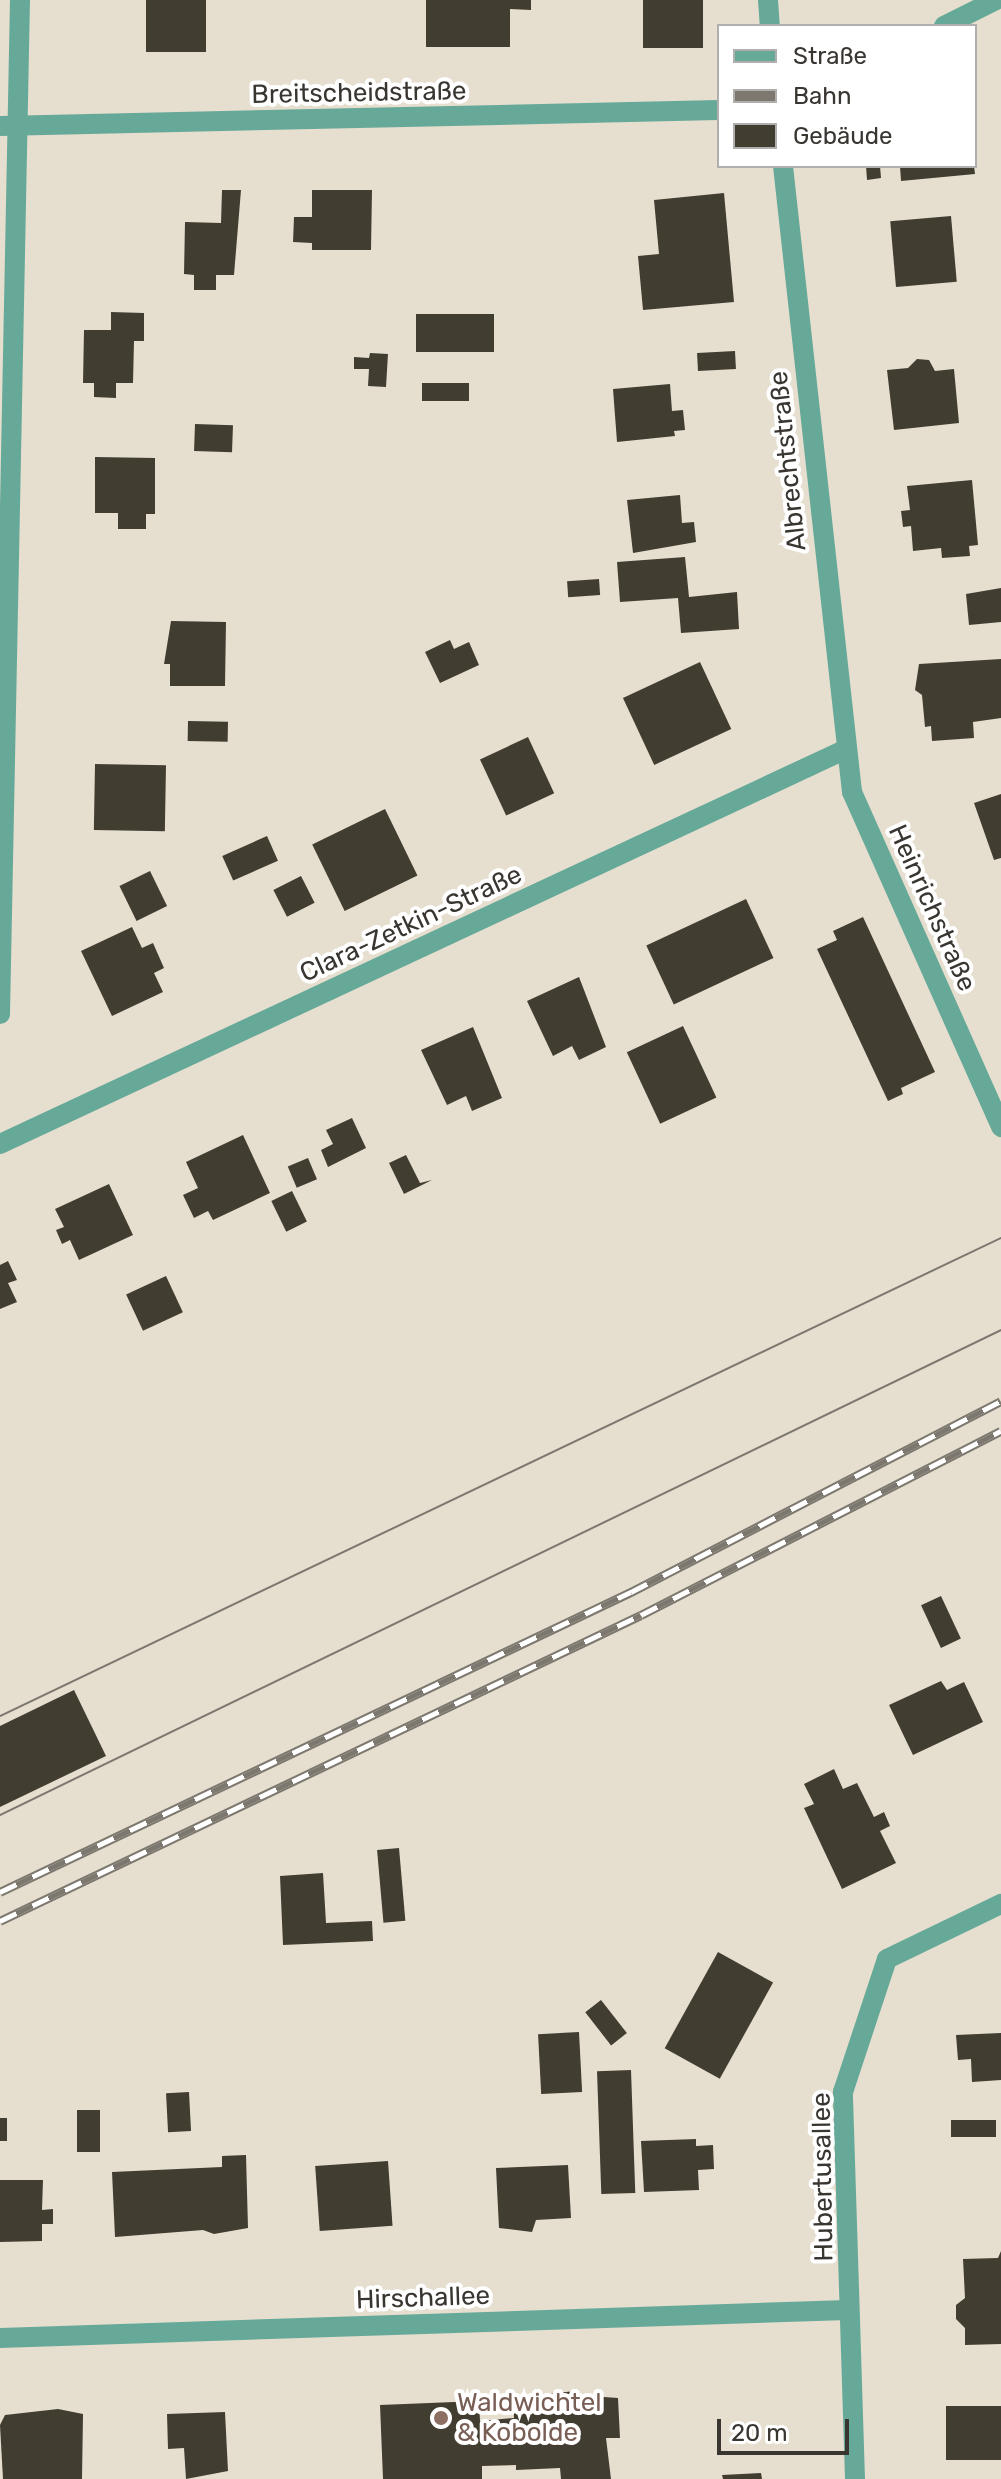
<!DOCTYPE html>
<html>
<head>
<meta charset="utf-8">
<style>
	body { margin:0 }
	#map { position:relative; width:1001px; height:2479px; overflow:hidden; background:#e6dfd0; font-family:Rubik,sans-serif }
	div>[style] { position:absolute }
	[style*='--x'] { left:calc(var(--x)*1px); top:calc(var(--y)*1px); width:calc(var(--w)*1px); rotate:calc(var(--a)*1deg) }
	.building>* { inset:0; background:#423d31; transform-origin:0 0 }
	.minor>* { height:20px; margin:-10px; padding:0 10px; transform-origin:10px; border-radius:10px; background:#67a998 }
	.tram>* { height:2px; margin:-1px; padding:0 1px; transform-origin:1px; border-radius:1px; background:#7c786f }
	.rail>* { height:9px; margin-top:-4.5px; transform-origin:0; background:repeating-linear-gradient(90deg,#fff 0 18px,#7c786f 0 36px); box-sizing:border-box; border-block:2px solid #7c786f }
	.dots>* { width:22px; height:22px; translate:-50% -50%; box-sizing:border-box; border:4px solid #fff; border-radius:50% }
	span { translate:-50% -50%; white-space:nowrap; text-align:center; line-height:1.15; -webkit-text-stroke:8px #fff; paint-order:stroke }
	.street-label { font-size:26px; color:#393631 }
	.education-label { font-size:26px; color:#785e54 }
	.left { translate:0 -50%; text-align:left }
	.legend { position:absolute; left:717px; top:24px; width:260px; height:144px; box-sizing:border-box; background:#fff; border:2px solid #b0afad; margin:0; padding:10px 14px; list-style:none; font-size:24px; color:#393631 }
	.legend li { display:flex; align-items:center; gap:16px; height:40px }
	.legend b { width:40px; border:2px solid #b0afad }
	.scale { position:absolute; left:717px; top:2419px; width:132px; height:36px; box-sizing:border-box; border:4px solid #393631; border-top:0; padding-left:10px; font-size:24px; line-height:28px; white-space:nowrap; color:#393631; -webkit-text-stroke:6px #fff; paint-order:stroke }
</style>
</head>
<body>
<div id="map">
	<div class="building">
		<i style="left:146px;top:0;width:60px;height:52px"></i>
		<i style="clip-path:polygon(426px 0,531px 0,531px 10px,510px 9px,510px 47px,426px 47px)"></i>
		<i style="left:643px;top:0;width:60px;height:48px"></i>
		<i style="clip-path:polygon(866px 166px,880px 166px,881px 178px,867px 180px)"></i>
		<i style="clip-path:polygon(900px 166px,974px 166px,975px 174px,901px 181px)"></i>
		<i style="clip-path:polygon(222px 190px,241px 190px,234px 275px,216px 275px,216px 290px,194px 290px,194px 275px,184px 274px,185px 222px,221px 223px)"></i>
		<i style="clip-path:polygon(312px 190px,372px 190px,371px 250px,312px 250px,312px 243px,293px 242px,294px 217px,312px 217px)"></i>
		<i style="clip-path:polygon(724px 193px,734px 302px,643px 310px,638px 256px,659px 254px,654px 200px)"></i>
		<i style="left:951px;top:216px;width:66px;height:61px;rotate:85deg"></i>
		<i style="clip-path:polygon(111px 312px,144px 313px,144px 341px,134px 341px,133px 383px,116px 383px,116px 398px,94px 397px,94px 383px,83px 383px,84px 330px,111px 330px)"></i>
		<i style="left:494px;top:314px;width:38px;height:78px;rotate:90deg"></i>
		<i style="left:735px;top:351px;width:18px;height:38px;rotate:87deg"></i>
		<i style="clip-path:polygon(370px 353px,388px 354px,386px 387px,368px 386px,369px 369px,354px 369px,354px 357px,369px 358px)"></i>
		<i style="clip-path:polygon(917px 359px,929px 360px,935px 371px,954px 369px,959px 423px,894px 430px,887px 370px,908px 368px)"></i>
		<i style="left:469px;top:383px;width:18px;height:47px;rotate:90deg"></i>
		<i style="clip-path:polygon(670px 384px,672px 411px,683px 410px,685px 430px,674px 431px,675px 436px,617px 442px,613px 389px)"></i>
		<i style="left:195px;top:424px;width:38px;height:27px;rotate:2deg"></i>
		<i style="clip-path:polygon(95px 457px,155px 458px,155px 514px,146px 514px,146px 529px,118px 529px,118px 513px,95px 513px)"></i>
		<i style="clip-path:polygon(972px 480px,978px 545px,969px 546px,970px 556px,942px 558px,941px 548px,913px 551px,911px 526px,903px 527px,901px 511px,910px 510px,907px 486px)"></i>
		<i style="clip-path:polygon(680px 495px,682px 523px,694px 522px,696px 542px,633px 553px,627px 500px)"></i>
		<i style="clip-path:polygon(685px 557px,689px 597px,737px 592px,739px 629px,681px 633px,678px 598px,620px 602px,617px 562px)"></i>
		<i style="left:599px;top:579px;width:16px;height:32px;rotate:86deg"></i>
		<i style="clip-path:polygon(1001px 588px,1001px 622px,969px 625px,966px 594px)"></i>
		<i style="clip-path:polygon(171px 621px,226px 622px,225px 686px,170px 686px,170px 664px,164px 664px)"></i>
		<i style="clip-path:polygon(450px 640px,454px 649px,469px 642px,479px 665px,440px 683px,425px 652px)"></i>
		<i style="clip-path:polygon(1001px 659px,1001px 718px,973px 722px,974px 738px,932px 741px,931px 726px,925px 727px,922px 695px,915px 690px,919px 664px)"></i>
		<i style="left:700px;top:662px;width:74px;height:85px;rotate:65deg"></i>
		<i style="left:188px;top:721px;width:40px;height:20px;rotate:1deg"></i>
		<i style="left:528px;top:737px;width:62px;height:53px;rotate:65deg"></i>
		<i style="left:95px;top:764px;width:71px;height:66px;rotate:1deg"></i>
		<i style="clip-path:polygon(1001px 794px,1001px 858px,994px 860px,974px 803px)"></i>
		<i style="left:385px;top:809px;width:74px;height:81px;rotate:64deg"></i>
		<i style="left:267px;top:836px;width:27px;height:49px;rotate:66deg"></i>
		<i style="left:150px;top:871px;width:39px;height:34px;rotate:64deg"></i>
		<i style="left:301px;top:876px;width:30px;height:31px;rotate:63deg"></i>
		<i style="left:746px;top:899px;width:65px;height:110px;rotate:65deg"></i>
		<i style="clip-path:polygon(863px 917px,935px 1072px,901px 1088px,903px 1094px,888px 1101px,817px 949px,837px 940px,833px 931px)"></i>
		<i style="clip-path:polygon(132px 927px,142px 948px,153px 943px,164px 968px,154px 973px,163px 992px,112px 1016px,81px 951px)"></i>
		<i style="clip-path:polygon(579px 977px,606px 1047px,579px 1060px,572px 1046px,553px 1056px,527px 1001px)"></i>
		<i style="left:683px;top:1026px;width:79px;height:62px;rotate:65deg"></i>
		<i style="clip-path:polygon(473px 1027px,502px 1098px,472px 1111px,466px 1096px,447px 1105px,421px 1050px)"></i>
		<i style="clip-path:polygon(352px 1118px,366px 1148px,328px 1167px,321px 1150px,333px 1144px,326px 1130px)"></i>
		<i style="clip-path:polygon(243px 1135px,270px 1193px,213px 1220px,208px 1211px,194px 1218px,183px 1195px,198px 1188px,186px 1162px)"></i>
		<i style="clip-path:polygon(406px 1155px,420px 1183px,432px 1180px,404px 1194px,389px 1163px)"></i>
		<i style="left:308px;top:1158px;width:23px;height:22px;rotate:67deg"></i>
		<i style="clip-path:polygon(109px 1184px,133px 1235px,79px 1260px,70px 1240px,62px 1244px,56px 1230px,64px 1227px,55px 1209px)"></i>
		<i style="left:292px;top:1191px;width:34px;height:23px;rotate:64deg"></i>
		<i style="clip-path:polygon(8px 1261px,17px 1280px,8px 1283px,17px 1302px,0 1309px,0 1265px)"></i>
		<i style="left:166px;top:1276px;width:40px;height:44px;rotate:65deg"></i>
		<i style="left:941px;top:1596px;width:47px;height:22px;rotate:65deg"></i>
		<i style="clip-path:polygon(941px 1681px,947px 1690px,964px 1682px,983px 1722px,913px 1755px,889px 1705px)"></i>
		<i style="clip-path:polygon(74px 1690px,106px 1756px,0 1807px,0 1726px)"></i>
		<i style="clip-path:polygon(834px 1769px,843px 1789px,857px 1783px,874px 1817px,884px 1812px,890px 1826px,880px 1831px,896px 1863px,842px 1889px,804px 1808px,814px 1804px,804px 1784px)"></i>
		<i style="left:399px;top:1848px;width:73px;height:22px;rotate:85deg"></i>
		<i style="clip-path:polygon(323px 1873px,326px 1923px,372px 1921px,373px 1941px,283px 1945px,280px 1876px)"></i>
		<i style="left:718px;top:1952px;width:63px;height:110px;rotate:29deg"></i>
		<i style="left:601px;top:2000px;width:42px;height:20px;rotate:52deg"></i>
		<i style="left:579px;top:2032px;width:60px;height:41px;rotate:87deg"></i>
		<i style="clip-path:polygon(1001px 2033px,1001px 2080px,972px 2082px,971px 2059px,958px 2060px,956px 2035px)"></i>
		<i style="left:631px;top:2070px;width:123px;height:34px;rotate:88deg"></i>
		<i style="left:189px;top:2092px;width:39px;height:23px;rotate:87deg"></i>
		<i style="left:77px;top:2110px;width:23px;height:42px"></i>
		<i style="left:0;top:2118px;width:7px;height:23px"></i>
		<i style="left:996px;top:2120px;width:17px;height:45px;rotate:90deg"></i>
		<i style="clip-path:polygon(696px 2139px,696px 2146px,713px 2145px,714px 2169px,698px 2170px,699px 2190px,644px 2192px,641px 2141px)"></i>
		<i style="clip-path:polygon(246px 2155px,248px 2228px,214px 2234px,203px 2230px,115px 2237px,112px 2172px,222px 2167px,222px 2156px)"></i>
		<i style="left:388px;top:2161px;width:65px;height:73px;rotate:86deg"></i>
		<i style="clip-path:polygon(568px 2165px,571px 2218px,536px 2220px,532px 2232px,499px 2228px,496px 2168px)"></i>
		<i style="clip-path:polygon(0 2180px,43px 2180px,42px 2210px,53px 2209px,53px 2224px,42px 2224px,42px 2241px,0 2242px)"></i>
		<i style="clip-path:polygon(1001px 2251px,1001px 2344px,965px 2345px,965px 2328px,956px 2319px,956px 2305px,965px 2298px,963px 2259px,998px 2258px)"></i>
		<i style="clip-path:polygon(575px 2391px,576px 2395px,618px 2398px,620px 2438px,606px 2438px,611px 2479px,561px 2479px,560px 2468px,516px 2470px,516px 2465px,482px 2466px,482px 2479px,383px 2479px,380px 2405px,479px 2401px,480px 2421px,514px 2418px,513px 2398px)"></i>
		<i style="left:1001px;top:2406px;width:54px;height:55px;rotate:90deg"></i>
		<i style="clip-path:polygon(58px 2409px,83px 2414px,82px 2479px,3px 2479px,0 2425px,5px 2415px)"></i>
		<i style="clip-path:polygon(225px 2412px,228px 2471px,186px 2479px,184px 2448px,168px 2449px,167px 2414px)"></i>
		<i style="clip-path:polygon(761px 2473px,762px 2479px,723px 2479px,722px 2475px)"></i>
	</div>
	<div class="minor">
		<i style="--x:768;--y:0;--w:26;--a:86"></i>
		<i style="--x:944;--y:26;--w:58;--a:-26.6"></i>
		<i style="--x:0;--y:126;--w:719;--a:-1.27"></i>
		<i style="--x:783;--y:166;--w:630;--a:83.71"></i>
		<i style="--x:852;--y:792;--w:367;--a:66"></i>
		<i style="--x:0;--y:1014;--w:1014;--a:-88.87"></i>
		<i style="--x:0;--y:1144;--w:931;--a:-25.02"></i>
		<i style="--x:0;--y:2338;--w:848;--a:-1.89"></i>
		<i style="--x:855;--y:2479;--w:387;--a:-91.8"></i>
		<i style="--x:843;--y:2092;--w:140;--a:-71.7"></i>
		<i style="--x:887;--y:1959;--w:127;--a:-25.8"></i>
	</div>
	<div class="tram">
		<i style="--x:0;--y:1716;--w:1109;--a:-25.53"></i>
		<i style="--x:0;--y:1815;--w:1112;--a:-25.85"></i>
	</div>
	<div class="rail">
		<i style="--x:0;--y:1892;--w:699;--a:-25.43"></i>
		<i style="--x:631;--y:1592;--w:416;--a:-27.3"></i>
		<i style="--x:0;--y:1921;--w:710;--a:-25.52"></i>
		<i style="--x:641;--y:1615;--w:404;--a:-27.1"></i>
	</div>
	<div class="dots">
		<i style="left:441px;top:2418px;background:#8d6e63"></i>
	</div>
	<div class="street-label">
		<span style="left:359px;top:93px;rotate:-1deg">Breitscheidstraße</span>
		<span style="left:788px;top:461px;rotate:-96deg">Albrechtstraße</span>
		<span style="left:932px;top:908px;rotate:66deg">Heinrichstraße</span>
		<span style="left:411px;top:924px;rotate:-25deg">Clara-Zetkin-Straße</span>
		<span style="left:823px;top:2177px;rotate:-91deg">Hubertusallee</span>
		<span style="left:423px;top:2298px;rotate:-2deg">Hirschallee</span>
	</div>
	<div class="education-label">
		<span class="left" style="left:457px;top:2418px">Waldwichtel<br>&amp; Kobolde</span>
	</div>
	<ul class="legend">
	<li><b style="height:10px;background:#67a998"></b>Straße</li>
	<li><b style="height:10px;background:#7c786f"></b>Bahn</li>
	<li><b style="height:22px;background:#423d31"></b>Gebäude</li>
	</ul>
	<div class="scale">20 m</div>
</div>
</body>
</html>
